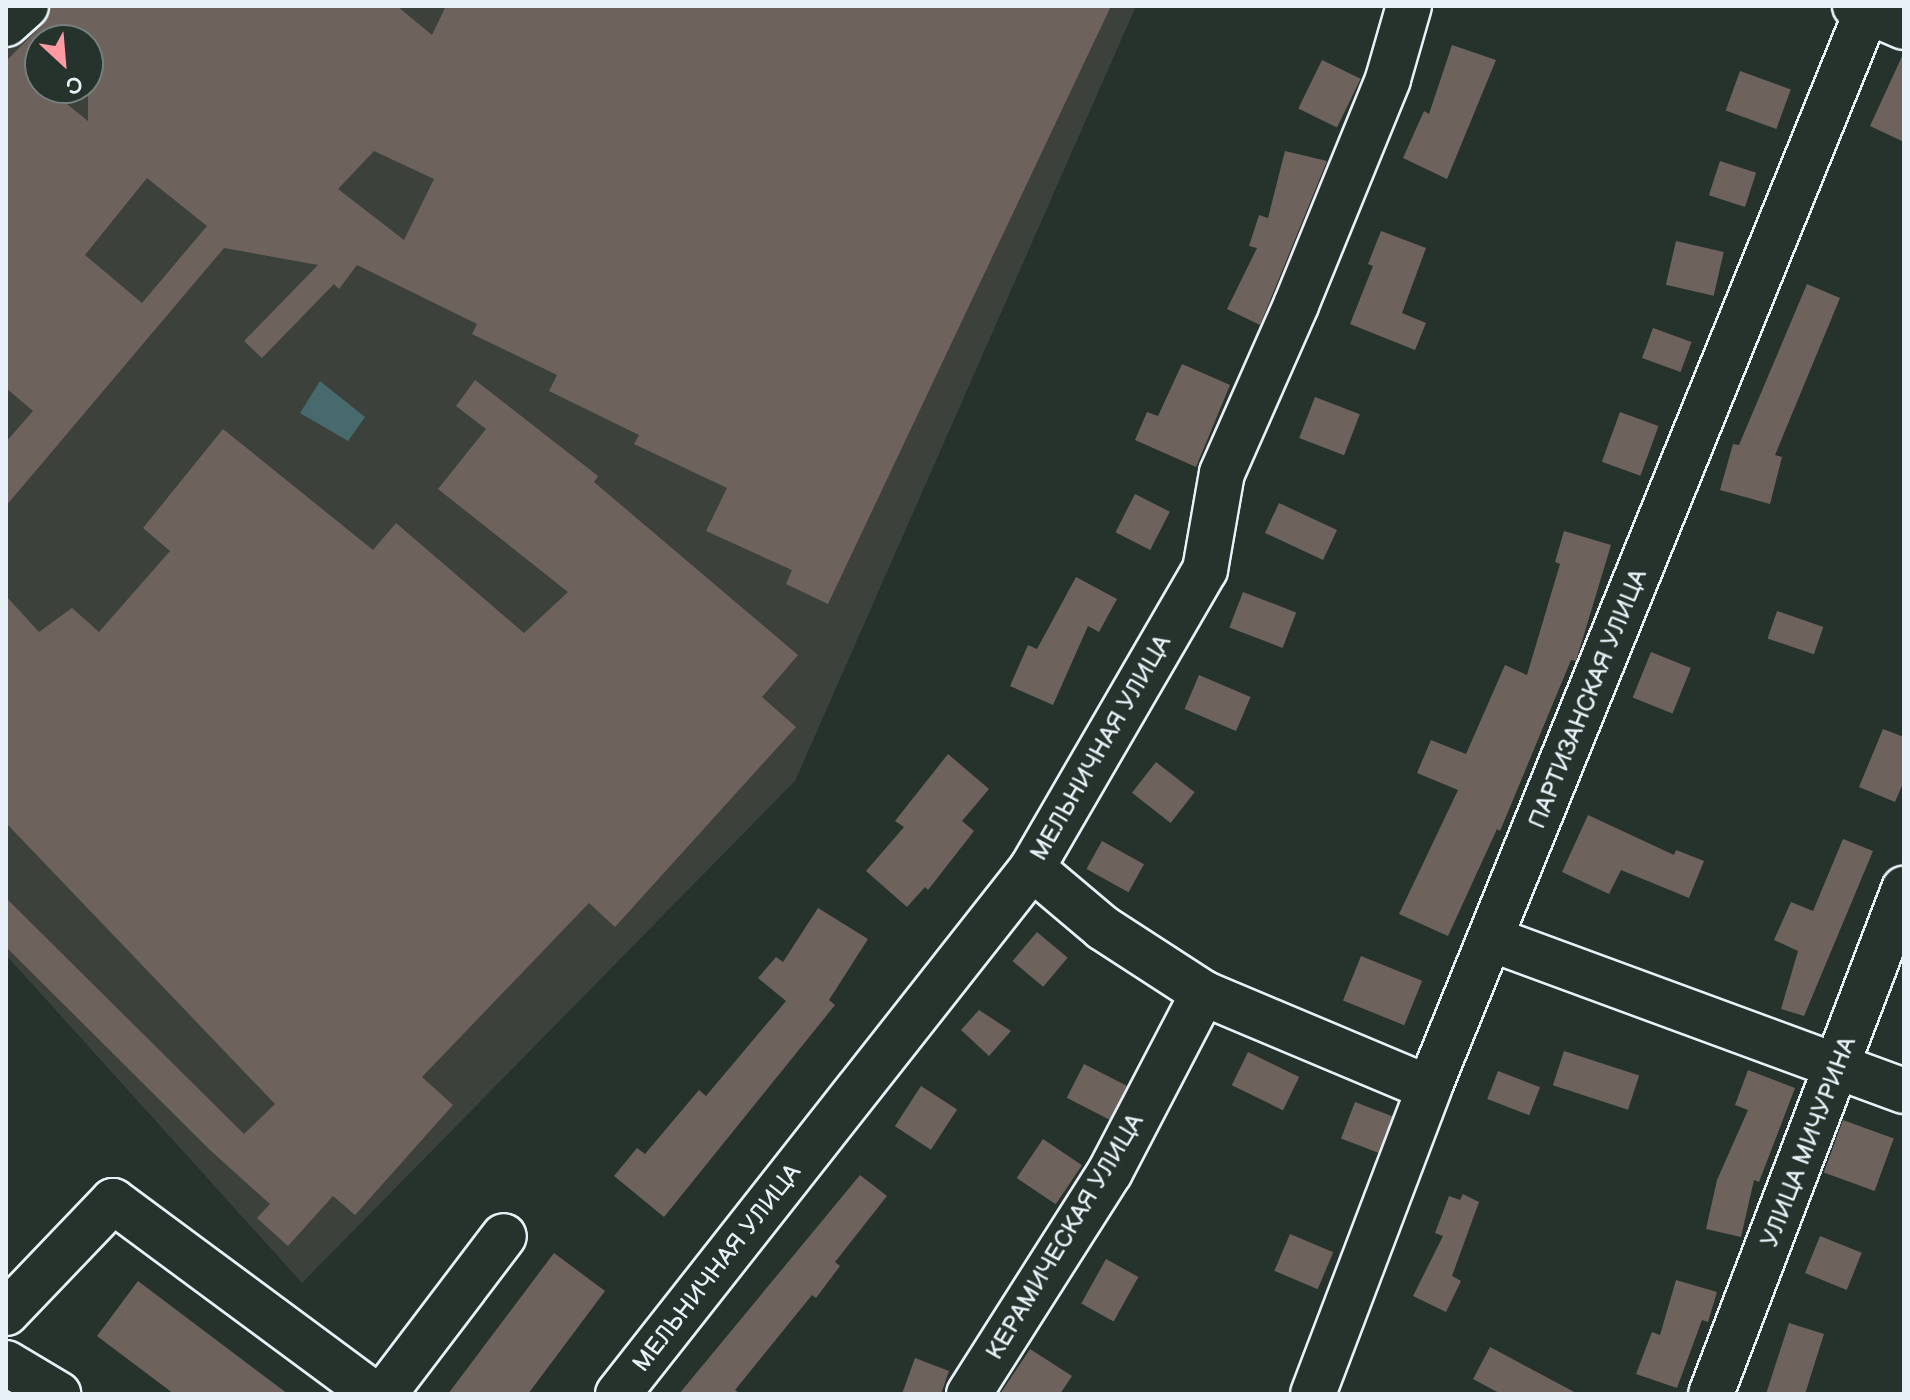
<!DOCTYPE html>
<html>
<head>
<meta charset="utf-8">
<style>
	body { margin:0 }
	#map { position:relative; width:1910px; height:1400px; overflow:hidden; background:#26332d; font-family:"Balsamiq Sans",sans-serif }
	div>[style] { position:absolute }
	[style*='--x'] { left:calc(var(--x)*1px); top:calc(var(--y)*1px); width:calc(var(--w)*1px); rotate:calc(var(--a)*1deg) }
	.built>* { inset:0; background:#3c413b }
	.water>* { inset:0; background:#476a6d }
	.building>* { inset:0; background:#6e625d; transform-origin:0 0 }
	.roads { filter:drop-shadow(2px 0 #e8f1f8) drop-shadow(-2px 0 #e8f1f8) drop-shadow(0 2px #e8f1f8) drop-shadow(0 -2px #e8f1f8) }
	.minor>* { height:44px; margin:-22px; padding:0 22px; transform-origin:22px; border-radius:22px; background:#26332d }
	span { translate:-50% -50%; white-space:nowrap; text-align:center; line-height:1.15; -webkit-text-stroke:8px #26332d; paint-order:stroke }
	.street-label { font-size:24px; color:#e8f1f8 }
	.frame { position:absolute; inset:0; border:8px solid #e8f1f8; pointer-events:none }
	.north { position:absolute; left:24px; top:24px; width:80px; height:80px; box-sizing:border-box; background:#26332d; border:2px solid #747f7e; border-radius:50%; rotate:154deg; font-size:22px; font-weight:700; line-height:32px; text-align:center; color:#e8f1f8 }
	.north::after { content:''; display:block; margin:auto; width:28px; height:36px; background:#ff9aa2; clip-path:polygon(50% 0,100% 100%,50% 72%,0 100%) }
</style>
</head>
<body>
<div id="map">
	<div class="built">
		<i style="clip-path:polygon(evenodd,6px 6px,1136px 6px,795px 781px,302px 1283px,6px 955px,6px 6px,40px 40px,88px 40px,88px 88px,40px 88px,40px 40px)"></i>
	</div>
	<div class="water">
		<i style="clip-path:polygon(320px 381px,365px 417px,348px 441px,300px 413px)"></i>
	</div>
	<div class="building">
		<i style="clip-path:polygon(evenodd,50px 6px,397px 6px,432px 35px,446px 6px,1111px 6px,828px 604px,786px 584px,792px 570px,706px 531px,727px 488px,634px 444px,639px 435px,549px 391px,557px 375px,472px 334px,477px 324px,357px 265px,339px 289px,334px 284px,262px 358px,244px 341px,318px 265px,224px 248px,6px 506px,6px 442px,33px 411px,6px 388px,6px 61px,43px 24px,50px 6px,40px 40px,88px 40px,88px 121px,47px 88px,40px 88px,40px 40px,50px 6px,374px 151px,434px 179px,404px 240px,338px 189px,374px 151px,50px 6px,147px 178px,207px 226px,142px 303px,85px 255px,147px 178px)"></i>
		<i style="clip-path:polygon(1452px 45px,1496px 60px,1447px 179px,1403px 158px,1424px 111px,1429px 114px)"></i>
		<i style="clip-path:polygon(1904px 52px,1904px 142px,1870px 126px)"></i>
		<i style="left:1322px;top:60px;width:43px;height:54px;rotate:26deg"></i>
		<i style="left:1740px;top:71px;width:54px;height:42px;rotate:20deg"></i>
		<i style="clip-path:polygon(1285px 151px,1327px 161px,1260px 325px,1227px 309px,1257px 248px,1249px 246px,1259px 215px,1268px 218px)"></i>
		<i style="left:1720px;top:161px;width:38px;height:36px;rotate:18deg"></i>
		<i style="clip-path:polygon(1381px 231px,1426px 248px,1402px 313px,1426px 323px,1415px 350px,1350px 324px,1373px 266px,1368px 264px)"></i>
		<i style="left:1676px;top:241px;width:49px;height:45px;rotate:13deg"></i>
		<i style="clip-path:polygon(1807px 284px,1840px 298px,1775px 455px,1782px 457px,1770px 504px,1720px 490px,1733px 444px,1739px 445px)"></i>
		<i style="left:1653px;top:328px;width:41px;height:32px;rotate:20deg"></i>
		<i style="clip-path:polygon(1182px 364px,1230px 385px,1196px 467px,1135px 440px,1147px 412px,1158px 416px)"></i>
		<i style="clip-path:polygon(475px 380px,598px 476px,594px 482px,798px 655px,762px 697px,796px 727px,615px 927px,589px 903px,422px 1077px,453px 1105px,355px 1215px,333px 1196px,288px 1246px,257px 1218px,270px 1204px,211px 1151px,6px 947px,6px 898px,244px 1134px,275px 1104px,6px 823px,6px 596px,39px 632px,72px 608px,99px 632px,170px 551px,143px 528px,223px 429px,373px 550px,396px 523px,524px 633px,568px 592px,438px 489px,486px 429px,456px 406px)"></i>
		<i style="left:1315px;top:397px;width:48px;height:44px;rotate:21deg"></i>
		<i style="left:1620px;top:412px;width:41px;height:53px;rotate:20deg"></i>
		<i style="left:1135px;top:494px;width:39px;height:43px;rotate:27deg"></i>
		<i style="left:1279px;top:503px;width:64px;height:33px;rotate:25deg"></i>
		<i style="clip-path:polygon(1564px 531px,1611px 545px,1576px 661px,1571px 660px,1500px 831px,1497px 829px,1448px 936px,1399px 914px,1458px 790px,1417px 773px,1431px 740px,1466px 754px,1505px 665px,1527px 675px,1560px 564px,1555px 562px)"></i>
		<i style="clip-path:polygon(1076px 577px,1117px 599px,1099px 632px,1088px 626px,1053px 705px,1010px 686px,1028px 645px,1037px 649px)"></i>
		<i style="left:1243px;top:592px;width:57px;height:38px;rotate:21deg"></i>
		<i style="left:1777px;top:611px;width:49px;height:29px;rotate:19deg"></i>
		<i style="left:1651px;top:652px;width:43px;height:49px;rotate:22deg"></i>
		<i style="left:1199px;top:675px;width:56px;height:37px;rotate:23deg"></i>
		<i style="clip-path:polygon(1883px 729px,1904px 737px,1904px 781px,1895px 802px,1859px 787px)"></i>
		<i style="clip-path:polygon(948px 754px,989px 789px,962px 821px,974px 831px,928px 890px,925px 887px,907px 907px,866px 871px,904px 827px,895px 821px)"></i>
		<i style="left:1156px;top:762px;width:49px;height:39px;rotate:38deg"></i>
		<i style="clip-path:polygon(1588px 815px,1674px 855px,1676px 850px,1704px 861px,1689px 898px,1621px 870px,1609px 894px,1562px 872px)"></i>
		<i style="clip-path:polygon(1843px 839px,1873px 851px,1804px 1016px,1781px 1009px,1798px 951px,1774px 940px,1791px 902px,1813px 911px)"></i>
		<i style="left:1102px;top:841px;width:48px;height:32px;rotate:29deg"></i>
		<i style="clip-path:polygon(818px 908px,868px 939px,829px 1000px,835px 1005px,664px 1217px,614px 1176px,637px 1148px,645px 1154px,699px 1090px,706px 1096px,786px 1001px,758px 978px,776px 957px,783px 962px)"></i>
		<i style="left:1037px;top:932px;width:40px;height:38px;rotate:40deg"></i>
		<i style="left:1361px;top:956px;width:66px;height:48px;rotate:22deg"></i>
		<i style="clip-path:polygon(979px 1010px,1011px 1031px,989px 1056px,961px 1030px)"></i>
		<i style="left:1564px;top:1051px;width:79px;height:36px;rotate:18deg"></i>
		<i style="left:1248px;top:1052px;width:57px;height:37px;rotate:26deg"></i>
		<i style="left:1084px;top:1064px;width:48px;height:38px;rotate:27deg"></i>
		<i style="clip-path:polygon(1748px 1070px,1795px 1088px,1759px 1182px,1754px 1180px,1741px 1237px,1706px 1229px,1717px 1180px,1748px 1110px,1735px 1105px)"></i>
		<i style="left:1498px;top:1071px;width:45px;height:30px;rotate:21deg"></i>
		<i style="left:921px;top:1086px;width:43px;height:48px;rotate:33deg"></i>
		<i style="left:1355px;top:1102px;width:40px;height:39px;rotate:21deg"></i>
		<i style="left:1843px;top:1120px;width:54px;height:56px;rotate:20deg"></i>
		<i style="left:1043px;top:1139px;width:47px;height:47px;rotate:34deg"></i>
		<i style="clip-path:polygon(860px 1175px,887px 1196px,835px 1262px,840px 1266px,816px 1298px,812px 1295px,735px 1390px,741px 1394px,679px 1394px)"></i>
		<i style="clip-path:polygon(1463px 1194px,1479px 1202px,1452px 1276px,1461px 1281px,1446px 1312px,1413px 1296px,1443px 1236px,1435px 1233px,1449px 1196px,1460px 1200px)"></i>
		<i style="left:1290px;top:1234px;width:47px;height:40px;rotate:23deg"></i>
		<i style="left:1820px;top:1236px;width:45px;height:40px;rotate:22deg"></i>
		<i style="clip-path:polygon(554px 1253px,605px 1291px,528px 1394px,448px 1394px)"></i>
		<i style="left:1106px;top:1259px;width:37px;height:51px;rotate:29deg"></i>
		<i style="clip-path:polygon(1676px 1280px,1717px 1292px,1708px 1322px,1702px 1320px,1677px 1388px,1636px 1374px,1652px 1332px,1660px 1335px)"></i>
		<i style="clip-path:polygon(138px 1281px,288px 1394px,174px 1394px,97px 1336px)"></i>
		<i style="clip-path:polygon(1789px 1323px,1824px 1334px,1805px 1394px,1766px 1394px)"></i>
		<i style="clip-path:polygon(1490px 1347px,1578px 1394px,1501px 1394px,1473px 1379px)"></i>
		<i style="clip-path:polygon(1030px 1349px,1072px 1376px,1060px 1394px,1000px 1394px)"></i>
		<i style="clip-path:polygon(915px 1358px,949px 1371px,941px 1394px,902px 1394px)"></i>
	</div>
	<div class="roads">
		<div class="minor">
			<i style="--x:1855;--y:6;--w:53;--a:23.2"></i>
			<i style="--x:6;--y:24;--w:27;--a:-42"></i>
			<i style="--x:1032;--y:868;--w:93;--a:40.2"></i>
			<i style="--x:1103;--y:928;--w:119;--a:33"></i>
			<i style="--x:1203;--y:993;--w:245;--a:22.8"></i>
			<i style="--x:1491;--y:939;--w:440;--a:20.2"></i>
			<i style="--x:6;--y:1313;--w:155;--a:-46.3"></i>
			<i style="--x:113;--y:1201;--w:325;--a:36.5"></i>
			<i style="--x:6;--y:1363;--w:61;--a:30.8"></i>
			<i style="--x:384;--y:1394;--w:198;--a:-52.8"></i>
			<i style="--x:618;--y:1394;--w:669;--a:-51.79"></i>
			<i style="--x:1032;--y:868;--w:345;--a:-59.9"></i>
			<i style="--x:1205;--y:570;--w:98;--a:-80.1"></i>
			<i style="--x:1222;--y:473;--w:184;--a:-66.2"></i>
			<i style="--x:1296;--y:305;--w:244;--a:-67.8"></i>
			<i style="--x:1388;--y:79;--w:76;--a:-74"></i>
			<i style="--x:969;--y:1394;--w:263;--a:-57.6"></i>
			<i style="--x:1110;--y:1172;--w:202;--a:-62.5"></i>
			<i style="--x:1313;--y:1394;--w:327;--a:-69.2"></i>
			<i style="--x:1429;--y:1088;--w:1168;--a:-67.87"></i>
			<i style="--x:1711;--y:1394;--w:541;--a:-69.08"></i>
		</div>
	</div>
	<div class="street-label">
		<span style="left:1588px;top:699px;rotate:-68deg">ПАРТИЗАНСКАЯ УЛИЦА</span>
		<span style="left:1101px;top:748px;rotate:-60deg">МЕЛЬНИЧНАЯ УЛИЦА</span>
		<span style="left:1809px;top:1142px;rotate:-69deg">УЛИЦА МИЧУРИНА</span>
		<span style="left:1065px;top:1237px;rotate:-59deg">КЕРАМИЧЕСКАЯ УЛИЦА</span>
		<span style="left:717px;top:1268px;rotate:-52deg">МЕЛЬНИЧНАЯ УЛИЦА</span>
	</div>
	<div class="frame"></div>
	<div class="north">С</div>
</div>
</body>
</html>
